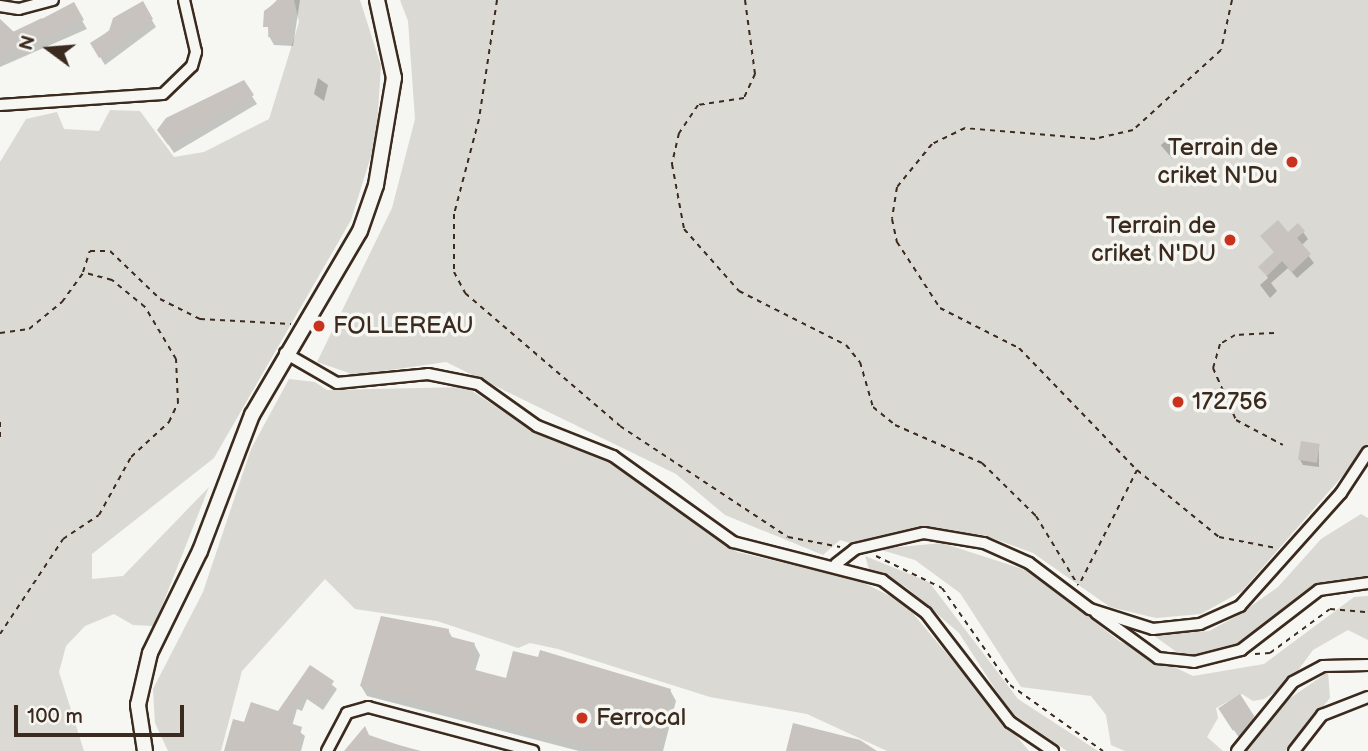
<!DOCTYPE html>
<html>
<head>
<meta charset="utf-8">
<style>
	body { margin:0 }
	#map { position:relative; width:1368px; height:751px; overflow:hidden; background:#f6f6f2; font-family:"Balsamiq Sans",sans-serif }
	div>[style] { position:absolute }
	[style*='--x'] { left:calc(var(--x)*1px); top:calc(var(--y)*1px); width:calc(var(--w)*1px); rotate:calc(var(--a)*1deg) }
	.green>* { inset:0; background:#dad9d3 }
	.shadow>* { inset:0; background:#0003; transform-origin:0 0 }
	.building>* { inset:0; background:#c8c3be; transform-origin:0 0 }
	.path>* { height:2px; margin-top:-1px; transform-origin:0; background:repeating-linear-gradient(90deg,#3b2a1e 0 5px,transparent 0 10px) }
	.roads { filter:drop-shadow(2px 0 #3b2a1e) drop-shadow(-2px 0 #3b2a1e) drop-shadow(0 2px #3b2a1e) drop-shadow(0 -2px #3b2a1e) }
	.minor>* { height:10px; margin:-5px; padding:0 5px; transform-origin:5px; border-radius:5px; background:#f6f6f2 }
	.secondary>* { height:14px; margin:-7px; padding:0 7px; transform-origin:7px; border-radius:7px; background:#f6f6f2 }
	.dots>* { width:19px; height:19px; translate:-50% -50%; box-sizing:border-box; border:4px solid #f6f6f2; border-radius:50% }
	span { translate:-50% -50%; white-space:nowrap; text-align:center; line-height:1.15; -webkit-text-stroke:7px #f6f6f2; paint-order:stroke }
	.poi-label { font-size:24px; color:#3b2a1e }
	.right { translate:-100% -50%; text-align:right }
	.left { translate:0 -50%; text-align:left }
	.north { position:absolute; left:14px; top:14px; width:70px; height:70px; -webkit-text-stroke:5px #f6f6f2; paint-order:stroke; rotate:286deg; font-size:19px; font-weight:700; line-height:28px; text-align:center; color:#3b2a1e }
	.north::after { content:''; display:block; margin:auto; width:24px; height:32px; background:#3b2a1e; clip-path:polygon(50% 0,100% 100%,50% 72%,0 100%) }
	.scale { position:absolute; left:14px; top:705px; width:170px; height:32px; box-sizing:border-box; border:4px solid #3b2a1e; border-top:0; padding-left:9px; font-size:21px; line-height:24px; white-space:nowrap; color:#3b2a1e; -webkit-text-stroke:5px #f6f6f2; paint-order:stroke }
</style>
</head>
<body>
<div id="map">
	<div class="green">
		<i style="clip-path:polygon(294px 0,360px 0,381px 66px,376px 140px,351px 220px,214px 458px,92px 554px,92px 579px,123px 576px,209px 487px,154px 626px,133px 625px,114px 614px,85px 626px,66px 646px,59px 672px,84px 751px,0 751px,0 162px,26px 119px,57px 112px,64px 129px,99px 131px,110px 110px,140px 111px,174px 157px,204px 152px,269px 119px,299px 22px)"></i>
		<i style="clip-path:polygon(400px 0,1368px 0,1368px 466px,1346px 472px,1242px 591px,1201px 614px,1156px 618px,1110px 607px,1033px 553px,984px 535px,909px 529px,853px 544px,840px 540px,823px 555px,725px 515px,676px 474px,446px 362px,355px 375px,317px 362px,392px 208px,415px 119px,408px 21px)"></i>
		<i style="clip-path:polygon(289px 379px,315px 382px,327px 390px,466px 387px,536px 433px,628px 465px,737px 552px,858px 580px,904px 603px,1029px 751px,887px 751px,807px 714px,710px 697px,558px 649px,530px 643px,518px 648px,437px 621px,355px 609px,325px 579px,242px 671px,221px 751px,168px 751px,155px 723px,153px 689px,203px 592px,251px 449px)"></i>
		<i style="clip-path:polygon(1361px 514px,1368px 518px,1368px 578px,1320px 585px,1232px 651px,1182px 656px,1153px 635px,1209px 631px,1237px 616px,1278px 587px,1321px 539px)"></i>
		<i style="clip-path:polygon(942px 543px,1032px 572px,1119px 641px,1193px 676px,1264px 664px,1354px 597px,1368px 596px,1368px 640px,1348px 630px,1313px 650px,1288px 684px,1264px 699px,1253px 701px,1242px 694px,1216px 708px,1218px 718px,1207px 737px,1223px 751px,1125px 751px,1111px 745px,1106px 715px,1091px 696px,1021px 687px,960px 593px,915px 560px,878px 549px)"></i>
		<i style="clip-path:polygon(865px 556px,929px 582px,1018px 699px,1098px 751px,1067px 751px,1010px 712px,959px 633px,906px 587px,869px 569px)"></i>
		<i style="clip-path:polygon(1328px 672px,1330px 698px,1286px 751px,1246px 751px,1283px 703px)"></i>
	</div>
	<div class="shadow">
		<i style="clip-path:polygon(277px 0,300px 0,293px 46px,274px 45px,269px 36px,266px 11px)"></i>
		<i style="clip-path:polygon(142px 4px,156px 27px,105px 65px,92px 44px)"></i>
		<i style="clip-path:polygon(73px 5px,87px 29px,0 67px,0 38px,42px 18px,45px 23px)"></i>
		<i style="clip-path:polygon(318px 78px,328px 85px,324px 101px,314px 94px)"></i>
		<i style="clip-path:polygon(243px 82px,257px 104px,174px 153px,164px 138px)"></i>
		<i style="left:1169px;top:138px;width:18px;height:11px;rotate:49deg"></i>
		<i style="clip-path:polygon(1303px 232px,1308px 239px,1301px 246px,1314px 263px,1297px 278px,1288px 268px,1271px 283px,1277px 291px,1270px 298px,1260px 285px,1268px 278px,1261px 267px,1275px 253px,1262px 237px)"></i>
		<i style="clip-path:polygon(1319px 445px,1319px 467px,1303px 465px,1300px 460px)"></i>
		<i style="clip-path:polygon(448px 630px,453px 639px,474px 644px,480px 655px,475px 671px,507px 680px,670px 690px,676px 701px,663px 751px,579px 751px,367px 696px,361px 686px)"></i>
		<i style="clip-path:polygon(311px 667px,337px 689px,323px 710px,307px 699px,302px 711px,297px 709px,292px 726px,305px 736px,301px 751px,226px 751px,245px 724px,278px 713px)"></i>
		<i style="clip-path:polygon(1225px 717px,1253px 718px,1258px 726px,1240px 739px)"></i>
		<i style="clip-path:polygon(364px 729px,369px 737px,421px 751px,345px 751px)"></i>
	</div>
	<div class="building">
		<i style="clip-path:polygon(279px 0,292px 0,289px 38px,268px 37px,269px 27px,263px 27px,264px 11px)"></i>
		<i style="clip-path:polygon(143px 1px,153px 19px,99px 58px,90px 43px,109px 31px,113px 18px)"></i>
		<i style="clip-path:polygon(74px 2px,84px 20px,0 56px,0 19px,15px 33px)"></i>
		<i style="clip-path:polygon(244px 80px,254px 95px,168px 145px,157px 130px,166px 118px)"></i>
		<i style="clip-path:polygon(1278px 220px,1288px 232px,1298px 223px,1305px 231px,1297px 238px,1311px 254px,1292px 272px,1282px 261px,1267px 276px,1258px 267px,1274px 252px,1260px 236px)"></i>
		<i style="left:1301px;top:441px;width:19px;height:19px;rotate:9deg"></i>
		<i style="clip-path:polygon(381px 616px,449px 629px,448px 636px,475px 643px,468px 668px,506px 678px,513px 651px,538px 657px,540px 650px,671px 689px,655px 751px,615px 751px,360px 686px)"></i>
		<i style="clip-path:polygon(310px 665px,334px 681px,319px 704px,303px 693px,298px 705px,293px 703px,287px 722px,302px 727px,296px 751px,224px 751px,233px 719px,244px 722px,251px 702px,278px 711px)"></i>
		<i style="left:1240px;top:694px;width:27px;height:26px;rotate:57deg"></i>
		<i style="clip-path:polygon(793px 723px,860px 740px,877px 751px,786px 751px)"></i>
		<i style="clip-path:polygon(365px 726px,369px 735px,416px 751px,344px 751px)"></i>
	</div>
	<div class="path">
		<i style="--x:497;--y:0;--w:120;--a:98.6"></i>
		<i style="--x:479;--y:119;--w:98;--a:104.7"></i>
		<i style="--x:454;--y:214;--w:58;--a:90"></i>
		<i style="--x:454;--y:272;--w:24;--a:62"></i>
		<i style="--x:465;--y:293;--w:204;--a:40.6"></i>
		<i style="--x:620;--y:426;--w:201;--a:33.5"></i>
		<i style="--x:788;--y:537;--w:53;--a:10.9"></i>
		<i style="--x:745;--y:0;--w:75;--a:82.3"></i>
		<i style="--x:755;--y:74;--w:26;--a:115"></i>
		<i style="--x:744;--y:98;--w:47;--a:171.3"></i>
		<i style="--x:698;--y:105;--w:34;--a:124"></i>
		<i style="--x:679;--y:133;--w:32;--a:103"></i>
		<i style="--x:672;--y:164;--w:66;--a:79.5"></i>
		<i style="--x:684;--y:229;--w:83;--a:48.4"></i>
		<i style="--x:739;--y:291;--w:120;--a:26.8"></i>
		<i style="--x:846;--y:345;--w:22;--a:51"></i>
		<i style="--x:860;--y:362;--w:47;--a:73.9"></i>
		<i style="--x:873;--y:407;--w:28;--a:39"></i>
		<i style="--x:895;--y:425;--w:95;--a:23.6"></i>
		<i style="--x:982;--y:463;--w:76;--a:44.5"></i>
		<i style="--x:1036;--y:516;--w:81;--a:58.7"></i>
		<i style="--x:1232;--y:0;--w:51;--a:102.4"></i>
		<i style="--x:1221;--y:50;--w:119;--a:137.7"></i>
		<i style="--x:1133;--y:130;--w:39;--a:167"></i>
		<i style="--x:1095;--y:139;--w:130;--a:-175.2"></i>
		<i style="--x:965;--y:128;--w:37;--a:154"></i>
		<i style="--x:932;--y:144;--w:55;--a:129.1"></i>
		<i style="--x:897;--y:187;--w:32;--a:99"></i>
		<i style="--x:892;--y:219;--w:24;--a:78"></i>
		<i style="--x:897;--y:242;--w:79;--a:56.9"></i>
		<i style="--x:940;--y:308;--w:89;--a:26.9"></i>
		<i style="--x:1019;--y:348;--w:170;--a:46"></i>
		<i style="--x:1137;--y:470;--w:106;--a:39.3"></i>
		<i style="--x:1219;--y:537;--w:58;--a:10.9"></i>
		<i style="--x:0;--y:333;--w:29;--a:-8"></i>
		<i style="--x:29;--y:329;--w:43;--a:-39.3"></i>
		<i style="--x:62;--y:302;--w:36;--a:-54"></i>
		<i style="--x:1274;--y:333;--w:39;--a:177"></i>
		<i style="--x:1235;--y:335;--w:17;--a:149"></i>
		<i style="--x:1220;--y:344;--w:25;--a:106"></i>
		<i style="--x:1213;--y:368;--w:57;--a:66.1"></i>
		<i style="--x:1236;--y:420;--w:53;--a:28"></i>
		<i style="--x:0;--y:422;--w:15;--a:90"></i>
		<i style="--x:876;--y:556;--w:73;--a:25.9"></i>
		<i style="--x:942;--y:588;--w:118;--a:55"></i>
		<i style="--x:1010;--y:685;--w:114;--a:35.4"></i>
		<i style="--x:1081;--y:581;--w:124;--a:-63.2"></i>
		<i style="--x:0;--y:634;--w:114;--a:-56.4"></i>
		<i style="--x:63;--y:539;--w:43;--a:-33.7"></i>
		<i style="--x:99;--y:515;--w:66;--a:-61.1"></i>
		<i style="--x:131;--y:457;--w:52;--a:-42.6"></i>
		<i style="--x:169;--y:422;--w:21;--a:-65"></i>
		<i style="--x:178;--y:403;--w:44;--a:-92.6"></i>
		<i style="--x:176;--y:359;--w:61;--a:-120.8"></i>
		<i style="--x:145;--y:307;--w:43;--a:-140.7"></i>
		<i style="--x:112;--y:280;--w:30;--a:-165"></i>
		<i style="--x:83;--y:272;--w:22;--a:-72"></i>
		<i style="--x:90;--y:251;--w:20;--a:0"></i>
		<i style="--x:110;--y:251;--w:69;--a:43.8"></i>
		<i style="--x:160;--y:299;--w:45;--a:26.6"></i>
		<i style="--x:200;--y:319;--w:91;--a:3.1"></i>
		<i style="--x:1255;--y:654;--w:15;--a:-4"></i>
		<i style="--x:1270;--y:653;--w:74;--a:-36.3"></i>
		<i style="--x:1330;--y:609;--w:38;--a:5"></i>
	</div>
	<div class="roads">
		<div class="minor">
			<i style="--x:0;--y:6;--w:19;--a:9"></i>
			<i style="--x:19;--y:9;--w:35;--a:-15"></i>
			<i style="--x:0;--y:105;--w:163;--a:-3.9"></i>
			<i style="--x:163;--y:94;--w:40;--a:-44"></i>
			<i style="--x:192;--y:66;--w:15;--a:-74"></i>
			<i style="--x:196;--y:52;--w:53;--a:-103"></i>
			<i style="--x:285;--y:353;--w:60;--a:30"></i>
			<i style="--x:337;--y:383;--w:91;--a:-5.6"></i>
			<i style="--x:428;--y:374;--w:51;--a:11.3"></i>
			<i style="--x:478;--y:384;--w:72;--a:35.4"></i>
			<i style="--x:537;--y:426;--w:82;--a:21.5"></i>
			<i style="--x:613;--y:456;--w:148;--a:35.6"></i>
			<i style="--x:733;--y:542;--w:154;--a:14.3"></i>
			<i style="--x:882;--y:580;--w:55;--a:36.9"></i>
			<i style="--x:926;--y:613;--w:138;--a:52.4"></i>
			<i style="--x:1010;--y:722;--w:52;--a:34"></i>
			<i style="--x:836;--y:564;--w:24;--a:-38"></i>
			<i style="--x:855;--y:549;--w:71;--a:-13.1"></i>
			<i style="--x:924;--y:533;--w:61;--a:9.5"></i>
			<i style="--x:984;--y:543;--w:49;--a:24"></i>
			<i style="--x:1029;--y:563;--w:76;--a:37"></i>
			<i style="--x:1090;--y:609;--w:66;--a:17.6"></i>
			<i style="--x:1153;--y:629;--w:47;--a:-6.1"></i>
			<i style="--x:1200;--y:624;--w:44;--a:-24.2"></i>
			<i style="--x:1240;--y:606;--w:152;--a:-48.2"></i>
			<i style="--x:1341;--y:493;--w:49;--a:-56.6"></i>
			<i style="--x:1096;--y:613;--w:77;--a:36"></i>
			<i style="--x:1158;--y:658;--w:36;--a:6"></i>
			<i style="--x:1194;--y:662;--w:49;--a:-14.3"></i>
			<i style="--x:1241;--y:650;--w:98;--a:-37.6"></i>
			<i style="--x:1319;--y:590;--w:49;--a:-8.1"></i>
			<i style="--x:327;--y:751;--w:43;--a:-62.2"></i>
			<i style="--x:347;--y:713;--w:22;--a:-16"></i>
			<i style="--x:368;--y:707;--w:171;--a:14.9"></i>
			<i style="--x:1237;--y:751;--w:89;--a:-50.9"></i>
			<i style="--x:1293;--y:682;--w:34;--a:-28"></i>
			<i style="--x:1323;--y:666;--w:45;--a:-1.3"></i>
			<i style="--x:1294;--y:751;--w:46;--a:-52.1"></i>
			<i style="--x:1322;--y:715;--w:49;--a:-21.4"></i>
		</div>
		<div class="secondary">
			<i style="--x:145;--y:751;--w:47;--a:-98.7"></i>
			<i style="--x:138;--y:705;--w:53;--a:-77"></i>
			<i style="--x:150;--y:653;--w:114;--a:-63.9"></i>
			<i style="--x:200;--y:551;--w:146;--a:-69.1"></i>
			<i style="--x:252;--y:415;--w:213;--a:-59.6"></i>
			<i style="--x:360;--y:231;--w:49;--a:-70.8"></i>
			<i style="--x:376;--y:185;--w:109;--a:-80.5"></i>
			<i style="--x:394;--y:78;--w:80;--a:-102.3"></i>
		</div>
	</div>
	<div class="dots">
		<i style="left:1292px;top:162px;background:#c8321e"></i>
		<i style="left:1230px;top:240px;background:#c8321e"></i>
		<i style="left:319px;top:326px;background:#c8321e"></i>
		<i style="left:1178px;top:402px;background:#c8321e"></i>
		<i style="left:582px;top:718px;background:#c8321e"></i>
	</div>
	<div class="poi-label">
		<span class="right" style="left:1278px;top:162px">Terrain de<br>criket N'Du</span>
		<span class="right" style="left:1216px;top:240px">Terrain de<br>criket N'DU</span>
		<span class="left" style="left:333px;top:326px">FOLLEREAU</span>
		<span class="left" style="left:1192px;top:402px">172756</span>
		<span class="left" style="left:596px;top:718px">Ferrocal</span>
	</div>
	<div class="north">N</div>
	<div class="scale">100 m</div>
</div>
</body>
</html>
